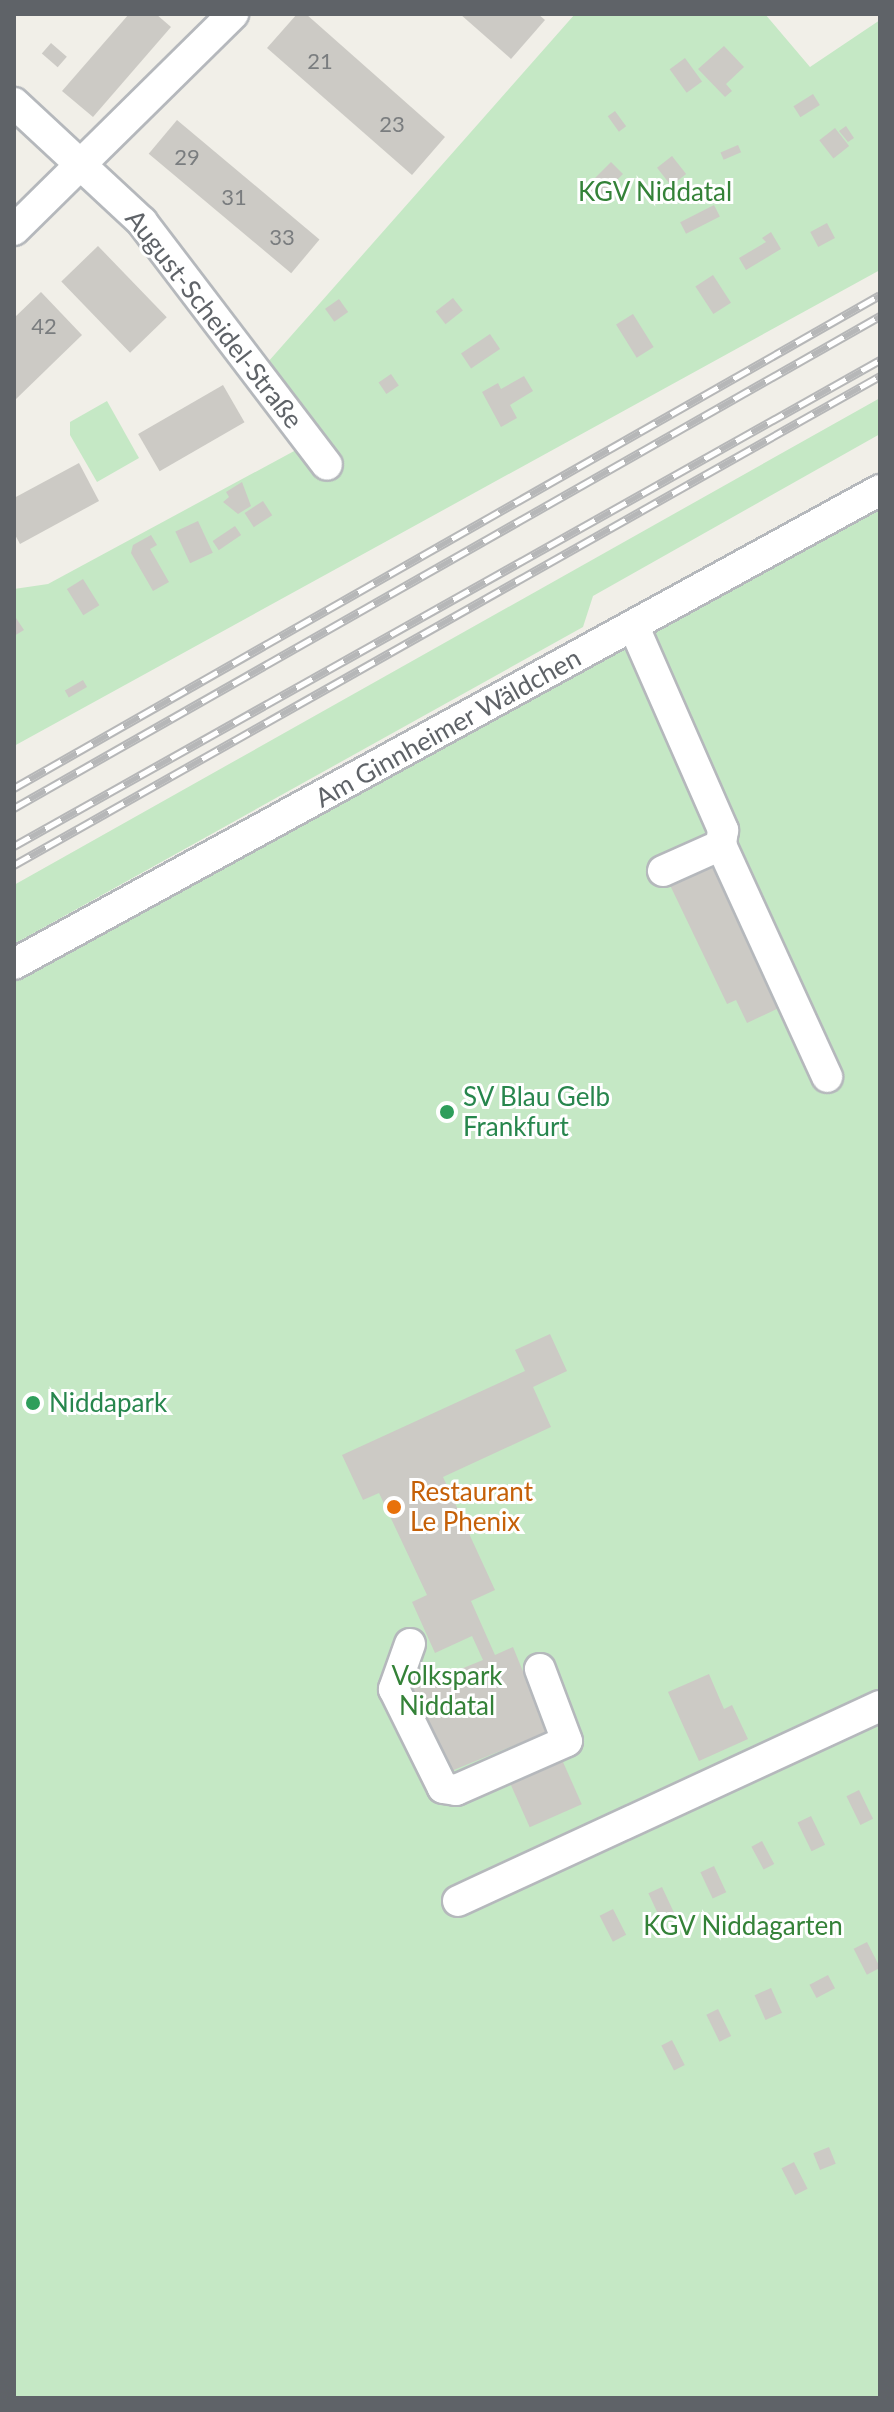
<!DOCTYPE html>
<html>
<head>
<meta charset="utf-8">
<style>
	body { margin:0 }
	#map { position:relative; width:894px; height:2412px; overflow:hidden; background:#f1efe8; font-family:Lato,sans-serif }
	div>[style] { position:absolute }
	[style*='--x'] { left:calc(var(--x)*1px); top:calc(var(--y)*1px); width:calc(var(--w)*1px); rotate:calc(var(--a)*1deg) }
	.green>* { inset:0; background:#c5e8c5 }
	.building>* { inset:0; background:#cccac5; transform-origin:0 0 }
	.roads { filter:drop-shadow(2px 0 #b5b8bc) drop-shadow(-2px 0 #b5b8bc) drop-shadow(0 2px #b5b8bc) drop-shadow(0 -2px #b5b8bc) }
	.minor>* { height:30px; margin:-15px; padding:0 15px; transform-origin:15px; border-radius:15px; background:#fff }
	.rail>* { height:9px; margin-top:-4.5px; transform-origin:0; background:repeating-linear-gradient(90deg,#fff 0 18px,#b6b7b8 0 36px); box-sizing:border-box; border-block:2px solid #b6b7b8 }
	.dots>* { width:22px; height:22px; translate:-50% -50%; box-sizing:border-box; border:4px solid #fff; border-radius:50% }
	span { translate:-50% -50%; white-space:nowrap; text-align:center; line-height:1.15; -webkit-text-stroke:6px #fff; paint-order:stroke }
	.number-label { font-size:22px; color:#7a7d7f }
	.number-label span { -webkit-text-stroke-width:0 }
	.park-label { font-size:26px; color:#348238 }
	.street-label { font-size:26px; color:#5f6368 }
	.leisure-label { font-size:26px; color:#27864d }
	.left { translate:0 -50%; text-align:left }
	.food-label { font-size:26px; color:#c56008 }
	.frame { position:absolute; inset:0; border:16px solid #5f6368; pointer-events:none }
</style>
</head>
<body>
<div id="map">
	<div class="green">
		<i style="clip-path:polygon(575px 14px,765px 14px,810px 67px,880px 20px,880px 270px,14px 746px,14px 589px,48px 584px,320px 437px,268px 362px)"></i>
		<i style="clip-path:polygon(880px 398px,880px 434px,593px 596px,583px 627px,14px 944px,14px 885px)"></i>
		<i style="clip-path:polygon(107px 401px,139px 458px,97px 482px,70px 435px,70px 422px)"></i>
		<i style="clip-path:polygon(880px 497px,880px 2398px,14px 2398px,14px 972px)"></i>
	</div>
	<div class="building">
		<i style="clip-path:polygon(129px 14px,156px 14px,171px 27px,93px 117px,62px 91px)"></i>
		<i style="clip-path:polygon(297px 14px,306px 14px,445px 137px,412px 175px,267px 48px)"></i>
		<i style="clip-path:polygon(460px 14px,538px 14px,545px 20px,511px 59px)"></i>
		<i style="left:51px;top:43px;width:21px;height:14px;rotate:41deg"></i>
		<i style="clip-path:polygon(724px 46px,744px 67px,726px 84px,732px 91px,725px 97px,698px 69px)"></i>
		<i style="left:685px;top:58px;width:29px;height:19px;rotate:54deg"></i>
		<i style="left:813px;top:94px;width:13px;height:23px;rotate:58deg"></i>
		<i style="left:615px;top:111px;width:19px;height:9px;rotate:54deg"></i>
		<i style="left:177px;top:120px;width:186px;height:44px;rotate:40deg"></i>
		<i style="clip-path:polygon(846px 126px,854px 138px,848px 142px,839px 131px)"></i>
		<i style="left:835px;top:128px;width:23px;height:20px;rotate:52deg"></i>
		<i style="left:738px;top:145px;width:8px;height:19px;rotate:67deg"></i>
		<i style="left:672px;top:156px;width:23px;height:19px;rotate:52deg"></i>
		<i style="left:611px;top:162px;width:17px;height:40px;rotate:45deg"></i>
		<i style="left:714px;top:205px;width:13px;height:38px;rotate:63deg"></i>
		<i style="left:827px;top:223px;width:17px;height:19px;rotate:62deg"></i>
		<i style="clip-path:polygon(771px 232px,781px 249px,746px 270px,739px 258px,766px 242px,762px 238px)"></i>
		<i style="left:98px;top:246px;width:99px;height:51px;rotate:46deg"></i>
		<i style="left:713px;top:275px;width:33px;height:21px;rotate:57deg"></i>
		<i style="clip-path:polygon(41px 292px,82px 335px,14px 401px,14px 318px)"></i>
		<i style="left:453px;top:298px;width:16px;height:22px;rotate:52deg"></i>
		<i style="left:339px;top:299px;width:16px;height:17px;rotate:55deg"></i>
		<i style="left:633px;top:314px;width:39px;height:20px;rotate:58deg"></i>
		<i style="left:490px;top:334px;width:18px;height:35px;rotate:56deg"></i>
		<i style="left:391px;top:374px;width:14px;height:15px;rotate:56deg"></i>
		<i style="clip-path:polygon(524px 376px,533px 391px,510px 405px,517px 418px,501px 427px,482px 392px,498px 383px,501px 389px)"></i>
		<i style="left:223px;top:385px;width:43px;height:98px;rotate:60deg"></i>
		<i style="clip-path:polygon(79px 463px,99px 501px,20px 544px,14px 533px,14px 498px)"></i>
		<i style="clip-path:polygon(242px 482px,251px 506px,238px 514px,223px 502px,229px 497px,226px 492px)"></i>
		<i style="left:263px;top:501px;width:17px;height:22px;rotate:57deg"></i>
		<i style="left:198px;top:521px;width:35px;height:25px;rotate:65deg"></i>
		<i style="left:235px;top:526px;width:11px;height:27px;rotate:56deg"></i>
		<i style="clip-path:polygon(151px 535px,157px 545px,150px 549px,169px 582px,153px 591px,131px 553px,133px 545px)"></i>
		<i style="left:83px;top:579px;width:31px;height:19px;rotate:58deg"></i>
		<i style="clip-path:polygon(14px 615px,24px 630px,14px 636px)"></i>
		<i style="left:83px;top:680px;width:8px;height:21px;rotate:60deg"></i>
		<i style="clip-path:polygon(717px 857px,781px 1007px,747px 1023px,736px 1000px,727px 1004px,668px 881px)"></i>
		<i style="clip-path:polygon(550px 1334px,567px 1371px,533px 1387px,551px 1427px,443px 1477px,495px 1590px,471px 1601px,495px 1655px,513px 1647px,551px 1740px,523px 1751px,520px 1743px,444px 1774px,409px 1690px,483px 1660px,472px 1636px,435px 1653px,412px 1602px,427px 1595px,379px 1493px,363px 1500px,342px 1455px,525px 1371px,515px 1350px)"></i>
		<i style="clip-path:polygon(709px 1674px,724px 1709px,732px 1705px,748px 1739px,699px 1761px,668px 1692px)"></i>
		<i style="left:559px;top:1753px;width:56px;height:57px;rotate:66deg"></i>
		<i style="left:859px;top:1790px;width:32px;height:14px;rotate:64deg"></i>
		<i style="left:811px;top:1816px;width:32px;height:15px;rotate:64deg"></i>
		<i style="left:762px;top:1841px;width:26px;height:12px;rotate:62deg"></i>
		<i style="left:714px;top:1866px;width:29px;height:15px;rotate:65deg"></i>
		<i style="left:662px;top:1887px;width:31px;height:15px;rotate:65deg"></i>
		<i style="left:613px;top:1909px;width:29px;height:15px;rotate:63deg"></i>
		<i style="left:867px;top:1942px;width:29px;height:15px;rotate:63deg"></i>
		<i style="left:828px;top:1975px;width:15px;height:21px;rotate:62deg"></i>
		<i style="left:771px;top:1988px;width:27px;height:18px;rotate:66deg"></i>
		<i style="left:718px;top:2009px;width:30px;height:13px;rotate:64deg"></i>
		<i style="left:672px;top:2040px;width:28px;height:12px;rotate:63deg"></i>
		<i style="left:829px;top:2147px;width:18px;height:17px;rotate:68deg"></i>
		<i style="left:794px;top:2162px;width:30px;height:14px;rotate:63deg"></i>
	</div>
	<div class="roads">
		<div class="minor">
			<i style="--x:14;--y:103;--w:175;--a:42.9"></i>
			<i style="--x:142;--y:222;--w:305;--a:52.7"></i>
			<i style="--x:14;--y:230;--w:308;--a:-44.6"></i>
			<i style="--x:634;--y:627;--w:222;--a:66.3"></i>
			<i style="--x:723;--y:830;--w:15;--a:98"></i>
			<i style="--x:663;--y:871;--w:64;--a:-24.1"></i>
			<i style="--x:721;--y:845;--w:255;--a:65.4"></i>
			<i style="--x:14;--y:964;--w:987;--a:-28.69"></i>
			<i style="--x:410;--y:1644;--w:48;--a:109.6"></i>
			<i style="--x:394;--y:1689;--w:110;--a:63.7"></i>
			<i style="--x:443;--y:1788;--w:13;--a:9"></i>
			<i style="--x:456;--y:1790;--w:121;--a:-23.8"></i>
			<i style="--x:567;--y:1741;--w:77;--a:-110.6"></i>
			<i style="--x:458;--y:1901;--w:465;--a:-24.8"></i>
		</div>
	</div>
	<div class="rail">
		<i style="--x:14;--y:788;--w:996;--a:-29.65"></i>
		<i style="--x:14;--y:808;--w:996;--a:-29.6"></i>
		<i style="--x:14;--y:846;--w:993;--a:-29.3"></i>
		<i style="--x:14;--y:865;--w:995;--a:-29.45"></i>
	</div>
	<div class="dots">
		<i style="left:447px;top:1112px;background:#2e9e5b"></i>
		<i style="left:33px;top:1403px;background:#2e9e5b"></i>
		<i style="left:394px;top:1507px;background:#e8710a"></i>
	</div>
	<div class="number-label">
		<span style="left:320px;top:61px">21</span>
		<span style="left:392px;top:124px">23</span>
		<span style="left:187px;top:157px">29</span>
		<span style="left:234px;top:197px">31</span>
		<span style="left:282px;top:237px">33</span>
		<span style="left:44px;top:326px">42</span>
	</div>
	<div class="park-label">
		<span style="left:655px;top:192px">KGV Niddatal</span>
		<span style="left:447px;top:1691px">Volkspark<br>Niddatal</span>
		<span style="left:743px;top:1926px">KGV Niddagarten</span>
	</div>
	<div class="street-label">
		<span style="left:214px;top:319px;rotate:52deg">August-Scheidel-Straße</span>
		<span style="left:448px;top:728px;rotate:-29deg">Am Ginnheimer Wäldchen</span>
	</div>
	<div class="leisure-label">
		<span class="left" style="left:463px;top:1112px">SV Blau Gelb<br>Frankfurt</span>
		<span class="left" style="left:49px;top:1403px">Niddapark</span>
	</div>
	<div class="food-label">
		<span class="left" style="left:410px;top:1507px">Restaurant<br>Le Phenix</span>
	</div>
	<div class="frame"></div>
</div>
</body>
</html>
